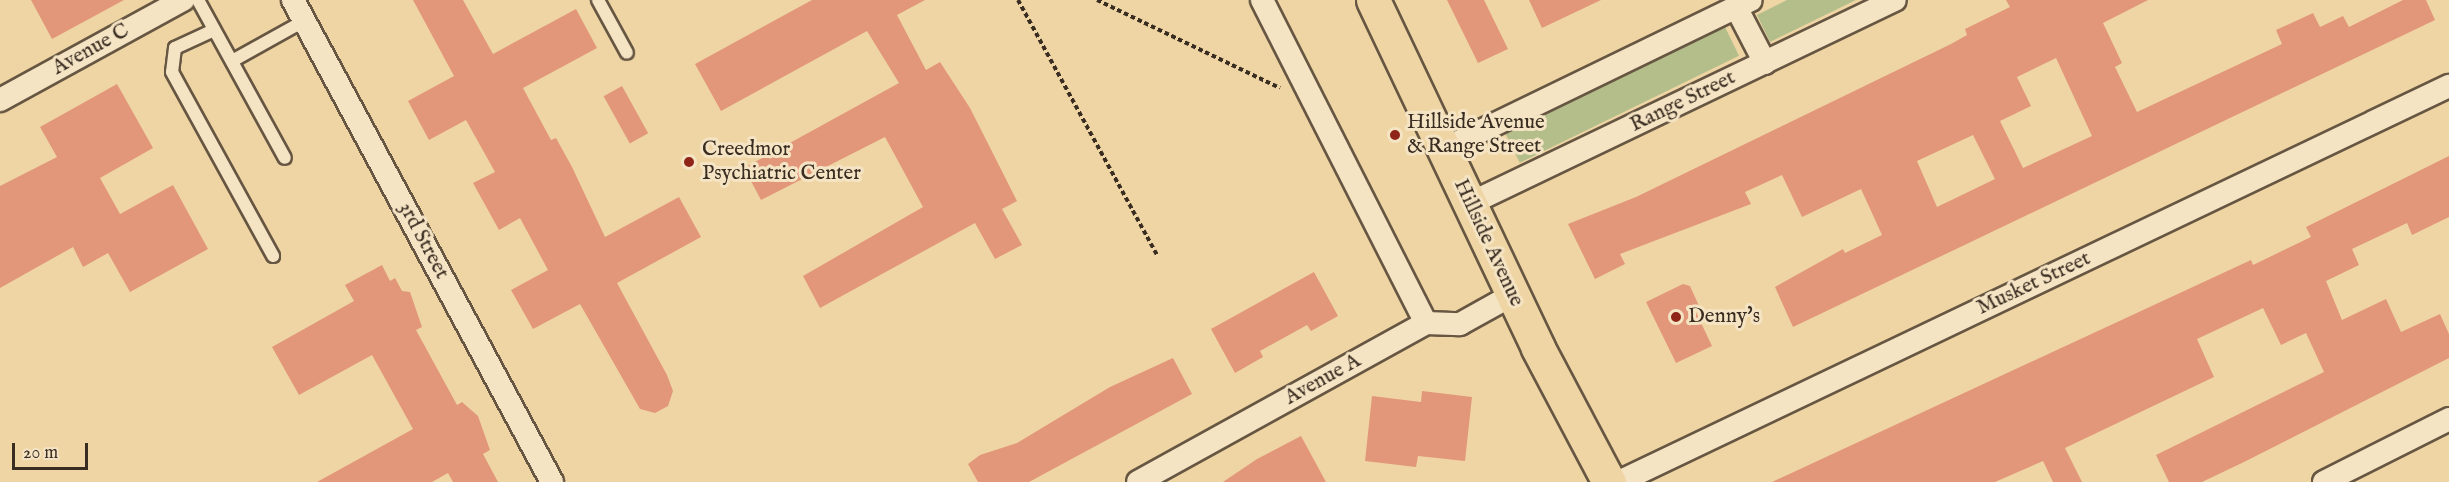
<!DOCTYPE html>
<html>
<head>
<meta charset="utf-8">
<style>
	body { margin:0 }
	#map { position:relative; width:2449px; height:482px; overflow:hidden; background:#efd5a4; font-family:"IM FELL English",serif }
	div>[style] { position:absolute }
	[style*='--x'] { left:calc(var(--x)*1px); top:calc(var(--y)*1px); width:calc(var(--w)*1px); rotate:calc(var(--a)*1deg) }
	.green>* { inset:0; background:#b4be8a; transform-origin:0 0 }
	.building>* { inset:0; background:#e2977a; transform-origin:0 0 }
	.path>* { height:4px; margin-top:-2px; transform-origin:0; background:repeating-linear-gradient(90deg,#392c21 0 4.5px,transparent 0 7.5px) }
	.roads { filter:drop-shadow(2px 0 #665642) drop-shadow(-2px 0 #665642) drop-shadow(0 2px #665642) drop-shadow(0 -2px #665642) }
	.lane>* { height:12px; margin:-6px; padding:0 6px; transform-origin:6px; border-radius:6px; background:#f5e4c4 }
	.street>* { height:22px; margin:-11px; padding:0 11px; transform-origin:11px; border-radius:11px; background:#f5e4c4 }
	.primary>* { height:33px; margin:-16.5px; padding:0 16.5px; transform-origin:16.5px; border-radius:16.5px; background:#efd5a4 }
	.dots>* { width:16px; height:16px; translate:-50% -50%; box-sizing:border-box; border:3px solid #f5e4c4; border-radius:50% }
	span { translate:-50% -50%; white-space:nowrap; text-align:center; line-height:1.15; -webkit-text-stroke:6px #f5e4c4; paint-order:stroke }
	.street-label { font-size:21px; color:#392c21 }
	.poi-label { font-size:21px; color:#392c21 }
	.left { translate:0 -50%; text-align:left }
	.scale { position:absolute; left:12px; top:443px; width:76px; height:27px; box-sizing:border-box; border:3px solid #392c21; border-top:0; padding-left:8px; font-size:18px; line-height:21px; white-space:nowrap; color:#392c21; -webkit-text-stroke:4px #f5e4c4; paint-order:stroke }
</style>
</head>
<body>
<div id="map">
	<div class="green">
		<i style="clip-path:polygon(1787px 0,1856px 0,1770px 42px,1757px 15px)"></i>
		<i style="left:1725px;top:27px;width:32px;height:244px;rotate:64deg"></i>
	</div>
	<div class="building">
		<i style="clip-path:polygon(31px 0,124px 0,52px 39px)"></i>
		<i style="clip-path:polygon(413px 0,463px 0,493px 54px,576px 9px,597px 48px,523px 88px,551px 140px,556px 138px,572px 167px,605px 237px,679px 197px,701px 237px,617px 283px,667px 375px,673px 391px,668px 406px,655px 413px,640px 409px,580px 304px,533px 329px,511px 290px,548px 270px,520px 218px,499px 230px,473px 183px,495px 172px,466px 120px,429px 140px,408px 101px,454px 76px)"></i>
		<i style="clip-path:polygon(812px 0,925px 0,897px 15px,926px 70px,940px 62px,970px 108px,1017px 201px,1002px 209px,1022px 245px,995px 259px,975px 223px,820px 308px,803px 276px,923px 207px,885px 137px,761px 200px,744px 168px,899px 83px,867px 31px,721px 111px,695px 64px)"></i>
		<i style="clip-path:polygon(1447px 0,1484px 0,1508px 49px,1478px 63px)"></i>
		<i style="clip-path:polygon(1529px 0,1601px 0,1542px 28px)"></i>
		<i style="clip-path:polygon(evenodd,2006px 0,2148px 0,2103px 23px,2122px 63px,2115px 67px,2137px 112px,2282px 44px,2276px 30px,2313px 13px,2320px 27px,2343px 16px,2349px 27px,2403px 0,2426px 0,2435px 20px,1793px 327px,1775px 287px,1843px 249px,1845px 253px,1882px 235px,1861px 189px,1802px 217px,1782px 175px,1745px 192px,1751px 204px,1620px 254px,1625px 264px,1595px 279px,1568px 224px,1636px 197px,1951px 44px,1967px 35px,1965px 29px,2010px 7px,2006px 0,2056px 58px,2092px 136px,2023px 168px,2000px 121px,2031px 106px,2017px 77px,2056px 58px,2006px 0,1973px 135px,1995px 179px,1937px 207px,1917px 161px,1973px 135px)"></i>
		<i style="clip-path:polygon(117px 84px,153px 148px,100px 178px,120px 214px,173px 185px,208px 249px,130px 292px,108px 253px,83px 267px,73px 247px,0 288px,0 186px,57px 157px,40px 127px)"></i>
		<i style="left:622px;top:86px;width:54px;height:21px;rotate:61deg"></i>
		<i style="clip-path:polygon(2449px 156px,2449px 217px,2412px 235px,2407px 223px,2352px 249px,2359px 265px,2326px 281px,2342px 320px,2386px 299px,2401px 332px,2440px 314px,2449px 334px,2449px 358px,2244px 462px,2202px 482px,2169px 482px,2156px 455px,2324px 372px,2306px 333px,2281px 345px,2263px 308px,2197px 339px,2214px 377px,2065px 448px,2082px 482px,2053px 482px,2043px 461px,1995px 482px,1772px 482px,2251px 260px,2253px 265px,2311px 237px,2306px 227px)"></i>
		<i style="clip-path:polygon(382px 265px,390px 281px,395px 278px,402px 291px,410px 292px,422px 327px,416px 330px,457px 405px,462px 402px,478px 416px,490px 450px,483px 454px,498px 482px,453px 482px,448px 473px,432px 482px,317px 482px,413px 429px,372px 355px,299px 395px,272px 347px,354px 301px,345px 285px)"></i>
		<i style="clip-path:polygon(1314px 272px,1338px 316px,1311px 331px,1307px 325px,1260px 351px,1263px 357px,1235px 373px,1211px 329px)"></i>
		<i style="clip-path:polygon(1683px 284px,1690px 286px,1699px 306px,1694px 308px,1712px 346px,1676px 363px,1646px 302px)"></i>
		<i style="clip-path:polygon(1173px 358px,1192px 394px,1029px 482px,978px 482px,968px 464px,980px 455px,1017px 443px,1110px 387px)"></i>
		<i style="clip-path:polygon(1422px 391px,1472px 397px,1465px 461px,1418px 456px,1416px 467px,1365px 461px,1372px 396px,1421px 402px)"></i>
		<i style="clip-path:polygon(1301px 436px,1326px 482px,1223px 482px,1257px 459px)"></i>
	</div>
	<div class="path">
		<i style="--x:1018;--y:0;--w:290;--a:61.4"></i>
		<i style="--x:1097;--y:0;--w:203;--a:25.7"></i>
	</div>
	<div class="roads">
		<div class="lane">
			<i style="--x:198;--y:0;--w:180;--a:61.2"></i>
			<i style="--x:598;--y:0;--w:60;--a:61.3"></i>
			<i style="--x:214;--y:30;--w:43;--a:155.2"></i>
			<i style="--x:175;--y:48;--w:24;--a:97"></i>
			<i style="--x:172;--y:72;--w:210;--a:61.2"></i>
			<i style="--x:232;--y:61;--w:82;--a:-29.1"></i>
		</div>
		<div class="street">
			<i style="--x:293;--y:0;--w:547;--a:61.75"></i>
			<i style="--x:1262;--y:0;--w:362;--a:63.1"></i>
			<i style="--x:1736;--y:7;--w:63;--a:62.6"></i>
			<i style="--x:0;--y:100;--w:209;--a:-28.7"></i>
			<i style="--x:1444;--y:149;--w:341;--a:-25.9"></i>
			<i style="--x:1471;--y:203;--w:470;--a:-25.6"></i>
			<i style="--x:1138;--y:482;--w:329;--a:-28.9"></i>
			<i style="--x:1426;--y:323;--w:34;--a:2"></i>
			<i style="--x:1460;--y:324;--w:60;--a:-29.1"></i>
			<i style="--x:1619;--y:482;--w:920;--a:-25.51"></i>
			<i style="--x:2324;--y:482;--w:140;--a:-26.7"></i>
		</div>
		<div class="primary">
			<i style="--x:1373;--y:0;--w:385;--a:64.6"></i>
			<i style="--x:1538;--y:348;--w:152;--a:62.1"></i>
		</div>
	</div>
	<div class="dots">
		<i style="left:1395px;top:135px;background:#8f2418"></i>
		<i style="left:689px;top:162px;background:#8f2418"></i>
		<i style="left:1676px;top:317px;background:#8f2418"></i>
	</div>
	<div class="street-label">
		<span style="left:91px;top:50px;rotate:-29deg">Avenue C</span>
		<span style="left:1683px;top:102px;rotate:-26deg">Range Street</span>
		<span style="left:423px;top:241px;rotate:62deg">3rd Street</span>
		<span style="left:1488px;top:243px;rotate:65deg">Hillside Avenue</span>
		<span style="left:2034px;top:284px;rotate:-25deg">Musket Street</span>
		<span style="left:1323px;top:380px;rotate:-29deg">Avenue A</span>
	</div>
	<div class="poi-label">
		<span class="left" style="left:1407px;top:135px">Hillside Avenue<br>&amp; Range Street</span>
		<span class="left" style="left:702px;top:162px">Creedmor<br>Psychiatric Center</span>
		<span class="left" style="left:1688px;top:317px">Denny's</span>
	</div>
	<div class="scale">20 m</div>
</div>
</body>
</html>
